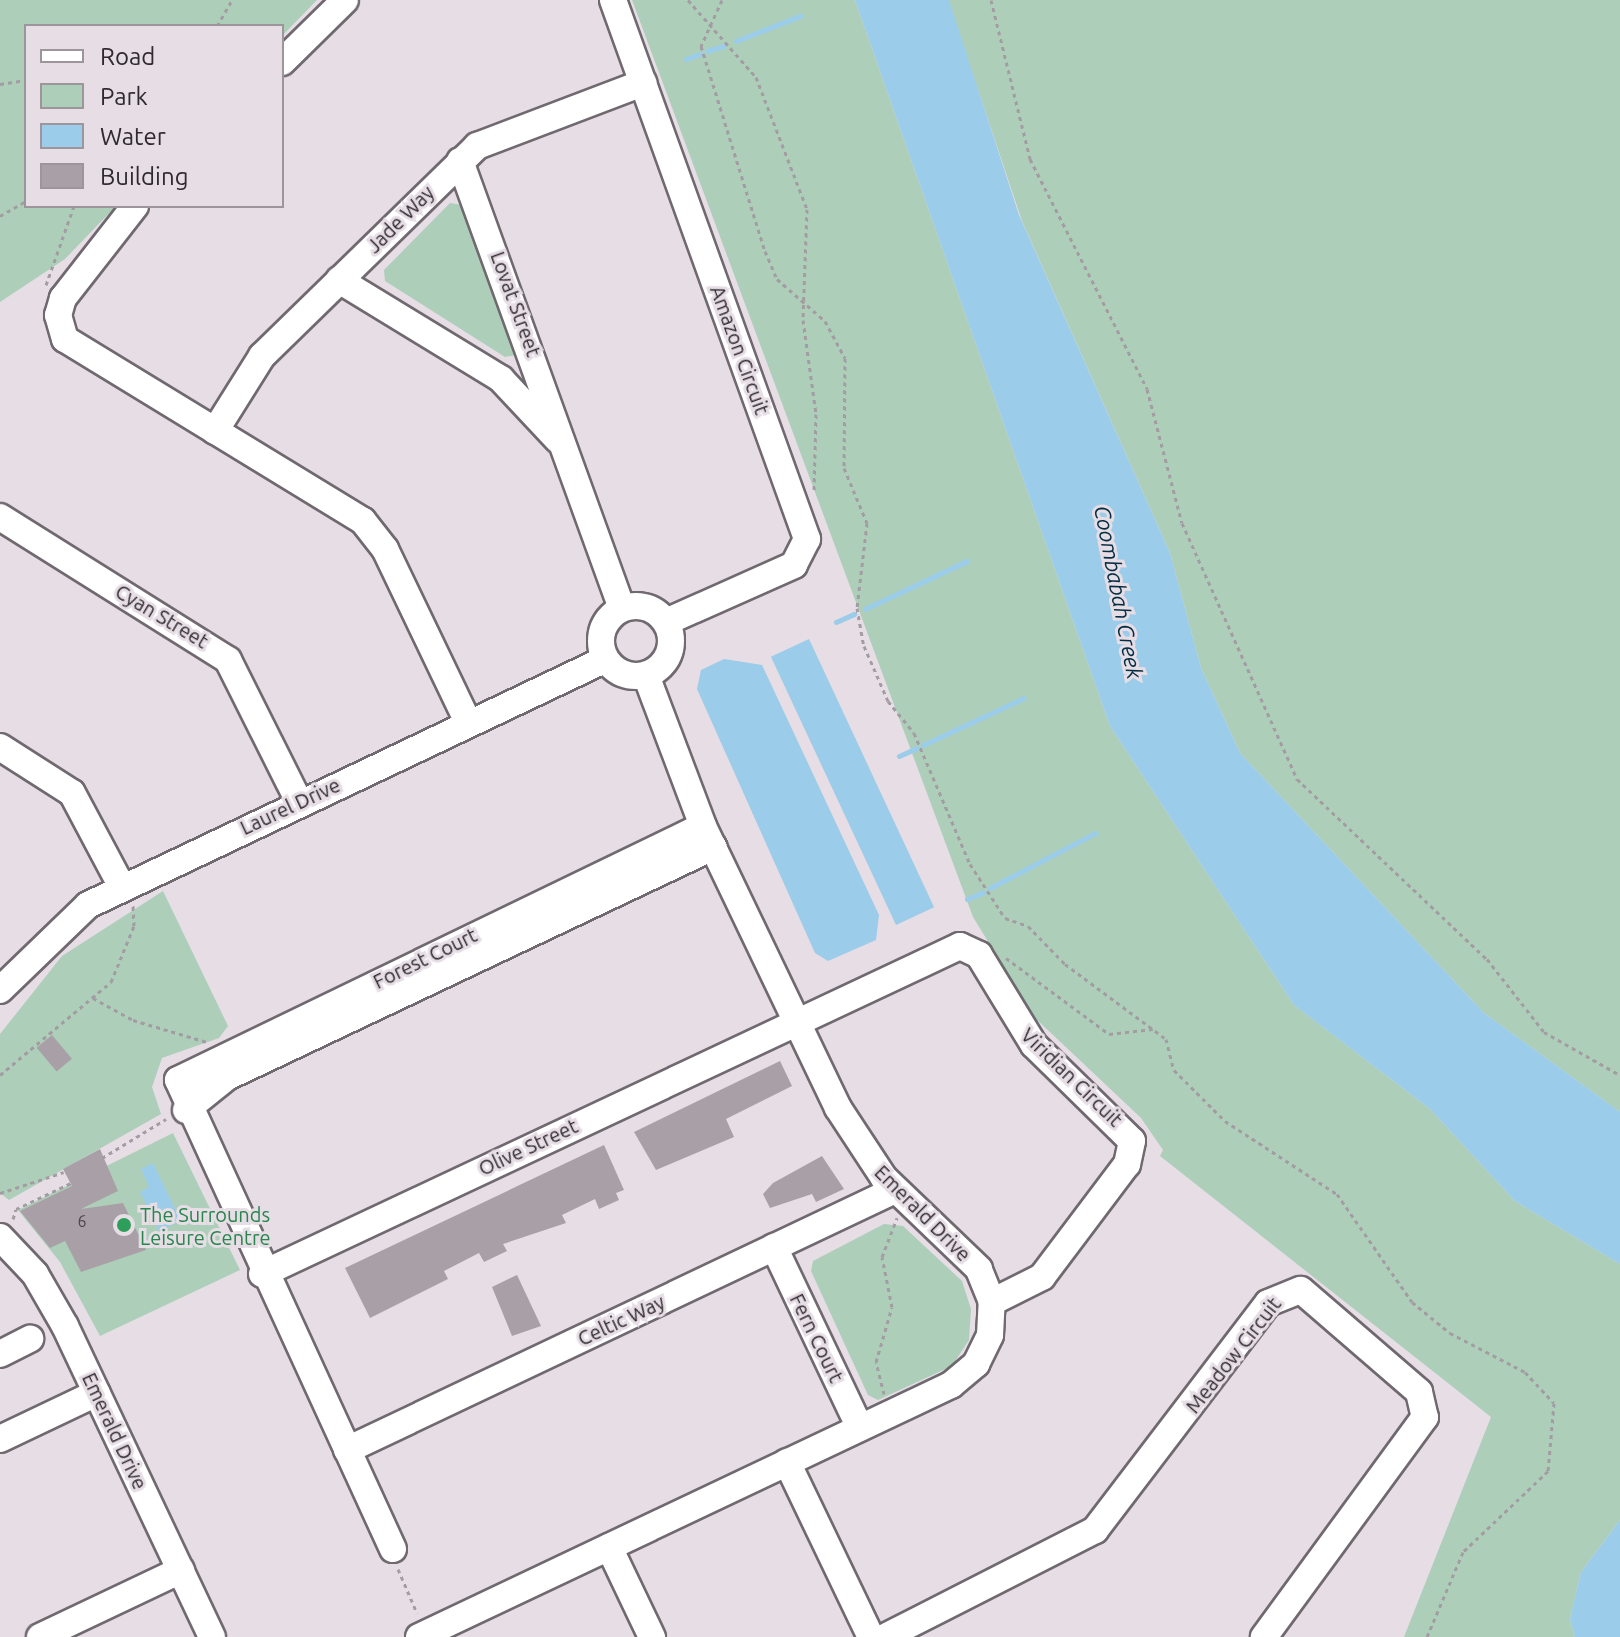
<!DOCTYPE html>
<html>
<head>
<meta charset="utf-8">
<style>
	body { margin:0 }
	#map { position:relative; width:1620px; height:1637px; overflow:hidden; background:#e6dde5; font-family:Ubuntu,sans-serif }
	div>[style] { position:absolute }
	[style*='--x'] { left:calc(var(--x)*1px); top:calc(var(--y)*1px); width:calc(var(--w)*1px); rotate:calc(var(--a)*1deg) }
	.green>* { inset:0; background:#adcfba }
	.water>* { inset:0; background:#9bccea; transform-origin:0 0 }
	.stream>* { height:5px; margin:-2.5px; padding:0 2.5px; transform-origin:2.5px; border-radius:2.5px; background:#9bccea }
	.building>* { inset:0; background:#a9a0a7; transform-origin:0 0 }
	.path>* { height:3px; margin-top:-1.5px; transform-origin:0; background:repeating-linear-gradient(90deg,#a39ca2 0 4px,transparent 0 8px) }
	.roads { filter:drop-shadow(2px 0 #706970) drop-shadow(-2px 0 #706970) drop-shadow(0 2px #706970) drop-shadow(0 -2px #706970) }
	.minor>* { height:26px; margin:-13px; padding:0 13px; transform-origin:13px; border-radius:13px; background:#fff }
	.minor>.ring { margin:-13px; padding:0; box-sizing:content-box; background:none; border:26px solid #fff; border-radius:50% }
	.dots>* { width:22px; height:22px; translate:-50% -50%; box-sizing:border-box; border:4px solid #e6dde5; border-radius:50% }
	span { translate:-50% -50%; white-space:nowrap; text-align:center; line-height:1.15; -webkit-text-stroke:6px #e6dde5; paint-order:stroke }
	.number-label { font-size:16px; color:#4d484c }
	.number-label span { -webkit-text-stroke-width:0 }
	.street-label { font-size:20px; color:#2e2a2d }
	.leisure-label { font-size:20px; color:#27864d }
	.left { translate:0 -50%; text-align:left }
	.water-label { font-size:22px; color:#032d42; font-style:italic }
	.legend { position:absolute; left:24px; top:24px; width:260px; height:184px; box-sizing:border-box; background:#e6dde5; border:2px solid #9c959b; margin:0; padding:10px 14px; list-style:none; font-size:24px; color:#2e2a2d }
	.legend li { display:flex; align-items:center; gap:16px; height:40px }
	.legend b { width:40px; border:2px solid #9c959b }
</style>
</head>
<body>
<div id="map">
	<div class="green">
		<i style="clip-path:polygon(0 0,317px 0,282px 36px,282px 26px,26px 26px,26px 206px,116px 206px,65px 259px,0 302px)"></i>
		<i style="clip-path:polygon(632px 0,855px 0,1110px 726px,1294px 1005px,1430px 1109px,1515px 1201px,1620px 1264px,1620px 1520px,1581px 1572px,1570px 1619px,1575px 1637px,1404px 1637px,1491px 1417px,1160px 1156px,1163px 1150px,1141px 1118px,1035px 1018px,973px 917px)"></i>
		<i style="clip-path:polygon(948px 0,1620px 0,1620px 1112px,1484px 1013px,1240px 753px,1201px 668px,1170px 553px,1022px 221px)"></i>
		<i style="clip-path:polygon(450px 203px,463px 205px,516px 355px,505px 357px,385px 281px,384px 270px)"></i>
		<i style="clip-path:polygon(163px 891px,228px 1026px,219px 1038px,162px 1058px,152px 1087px,161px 1114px,9px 1200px,0 1193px,0 1034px,62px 956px)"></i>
		<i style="clip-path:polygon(173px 1133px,240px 1270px,100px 1336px,60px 1262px,18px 1210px)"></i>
		<i style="clip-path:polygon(884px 1224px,903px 1226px,962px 1281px,971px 1309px,969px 1340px,952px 1366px,878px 1400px,868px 1395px,811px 1271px,813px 1261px)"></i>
	</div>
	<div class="water">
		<i style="clip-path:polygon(855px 0,949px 0,1019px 215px,1170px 553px,1201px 668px,1240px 753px,1484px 1013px,1620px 1112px,1620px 1264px,1515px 1201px,1430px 1109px,1294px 1005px,1110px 726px)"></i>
		<i style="left:809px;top:639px;width:296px;height:42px;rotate:65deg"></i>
		<i style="clip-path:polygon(724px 659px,762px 665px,879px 915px,876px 940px,828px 961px,815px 953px,697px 689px,701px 670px)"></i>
		<i style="clip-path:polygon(153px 1163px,181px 1221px,159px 1231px,140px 1192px,149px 1187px,141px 1169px)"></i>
		<i style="clip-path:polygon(1620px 1520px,1620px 1637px,1575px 1637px,1570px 1619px,1581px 1572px)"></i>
	</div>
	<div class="stream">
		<i style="--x:736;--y:41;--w:69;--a:-21.3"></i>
		<i style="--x:707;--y:51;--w:17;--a:-17"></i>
		<i style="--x:686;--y:59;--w:15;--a:-20"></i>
		<i style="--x:865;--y:609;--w:113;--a:-25.2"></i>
		<i style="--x:836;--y:622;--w:20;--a:-24"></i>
		<i style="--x:923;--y:745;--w:111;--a:-25"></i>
		<i style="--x:899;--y:756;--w:20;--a:-24"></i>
		<i style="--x:990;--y:888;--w:119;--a:-27.6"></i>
		<i style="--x:967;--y:899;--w:18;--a:-22"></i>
	</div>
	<div class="building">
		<i style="left:52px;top:1035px;width:31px;height:20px;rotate:50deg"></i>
		<i style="clip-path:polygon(780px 1061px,792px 1086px,726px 1119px,734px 1137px,656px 1170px,634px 1132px)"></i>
		<i style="clip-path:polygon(604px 1145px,624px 1190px,616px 1193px,619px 1200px,599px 1209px,595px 1199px,562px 1215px,566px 1223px,503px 1244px,507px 1251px,484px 1262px,479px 1253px,444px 1271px,448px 1279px,370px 1318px,345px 1268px)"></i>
		<i style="clip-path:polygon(100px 1149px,118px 1191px,81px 1209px,123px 1203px,146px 1250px,81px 1272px,65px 1241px,50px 1248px,20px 1211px,72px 1186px,63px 1169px)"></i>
		<i style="clip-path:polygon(822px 1156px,844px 1189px,816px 1202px,812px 1194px,770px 1208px,763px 1194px,773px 1183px)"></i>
		<i style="clip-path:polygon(517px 1275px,541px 1326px,512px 1336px,492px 1287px)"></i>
	</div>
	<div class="path">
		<i style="--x:688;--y:0;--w:103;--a:48.6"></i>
		<i style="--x:756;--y:77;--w:142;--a:68.9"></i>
		<i style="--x:807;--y:209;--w:111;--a:92.1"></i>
		<i style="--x:803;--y:320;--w:95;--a:82.1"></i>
		<i style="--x:816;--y:414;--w:77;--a:91.5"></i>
		<i style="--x:722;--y:0;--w:51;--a:114.5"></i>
		<i style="--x:701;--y:46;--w:215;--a:72.7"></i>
		<i style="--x:765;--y:251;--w:30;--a:67"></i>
		<i style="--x:777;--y:279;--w:64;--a:41.2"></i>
		<i style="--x:825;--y:321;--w:42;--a:61.6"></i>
		<i style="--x:845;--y:358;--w:110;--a:90.5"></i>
		<i style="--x:844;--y:468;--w:60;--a:67.3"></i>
		<i style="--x:867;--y:523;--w:86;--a:96.7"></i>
		<i style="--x:857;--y:608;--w:39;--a:80"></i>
		<i style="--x:864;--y:646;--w:60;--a:66.4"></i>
		<i style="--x:888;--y:701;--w:41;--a:50.9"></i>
		<i style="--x:914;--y:733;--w:142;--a:66.9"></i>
		<i style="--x:970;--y:864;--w:64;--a:57.1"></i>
		<i style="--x:1005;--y:918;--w:24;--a:19"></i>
		<i style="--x:1028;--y:926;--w:53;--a:45.8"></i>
		<i style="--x:1065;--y:964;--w:126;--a:36.6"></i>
		<i style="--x:1166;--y:1039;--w:32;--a:76"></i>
		<i style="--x:1174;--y:1070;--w:72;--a:45"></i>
		<i style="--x:1225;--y:1121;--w:134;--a:33.1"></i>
		<i style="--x:1337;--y:1194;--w:131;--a:55.2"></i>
		<i style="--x:1412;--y:1302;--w:49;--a:39.2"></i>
		<i style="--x:1450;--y:1333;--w:85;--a:27.5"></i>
		<i style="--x:1525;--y:1372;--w:42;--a:46.9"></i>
		<i style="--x:1554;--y:1403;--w:68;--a:95"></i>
		<i style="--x:1548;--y:1471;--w:117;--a:136.4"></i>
		<i style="--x:1463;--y:1552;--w:92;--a:113"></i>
		<i style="--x:991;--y:0;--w:164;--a:76.2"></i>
		<i style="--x:1030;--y:159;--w:258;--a:63"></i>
		<i style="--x:1147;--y:389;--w:138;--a:75.4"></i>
		<i style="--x:1182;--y:523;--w:281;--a:65.8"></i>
		<i style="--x:1297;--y:779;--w:262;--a:43.5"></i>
		<i style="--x:1487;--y:959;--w:93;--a:52"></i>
		<i style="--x:1544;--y:1032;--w:87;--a:29.5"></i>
		<i style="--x:217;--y:26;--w:30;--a:-60"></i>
		<i style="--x:0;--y:84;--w:26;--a:-9"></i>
		<i style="--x:0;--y:216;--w:30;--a:-30"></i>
		<i style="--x:46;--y:285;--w:84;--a:-70.5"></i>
		<i style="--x:1006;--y:958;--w:128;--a:36.4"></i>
		<i style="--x:1109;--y:1034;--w:44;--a:-6.5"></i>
		<i style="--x:93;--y:998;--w:46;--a:28.8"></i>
		<i style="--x:133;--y:1020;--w:77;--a:16.6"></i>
		<i style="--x:0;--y:1075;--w:145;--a:-40"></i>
		<i style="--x:111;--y:982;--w:61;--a:-67.7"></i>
		<i style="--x:134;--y:926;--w:21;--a:-93"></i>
		<i style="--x:102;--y:1158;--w:75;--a:-31.4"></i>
		<i style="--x:0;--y:1193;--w:67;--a:-18.2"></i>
		<i style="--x:13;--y:1219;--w:10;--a:-73"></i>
		<i style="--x:16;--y:1209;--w:61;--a:-25.3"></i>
		<i style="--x:884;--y:1394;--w:33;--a:-104"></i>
		<i style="--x:876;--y:1362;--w:57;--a:-73.8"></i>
		<i style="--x:892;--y:1307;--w:51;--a:-101.3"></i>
		<i style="--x:882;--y:1257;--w:42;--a:-69"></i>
		<i style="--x:398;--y:1569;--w:48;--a:66.6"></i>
	</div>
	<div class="roads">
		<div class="minor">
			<i style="--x:613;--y:0;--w:573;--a:70.2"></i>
			<i style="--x:807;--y:539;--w:29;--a:117"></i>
			<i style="--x:794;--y:565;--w:140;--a:156"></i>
			<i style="--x:282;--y:62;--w:88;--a:-44.5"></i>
			<i style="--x:460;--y:161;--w:476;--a:70.1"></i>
			<i style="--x:135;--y:206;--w:117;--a:128"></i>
			<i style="--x:63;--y:298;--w:18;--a:106"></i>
			<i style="--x:58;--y:315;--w:25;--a:74"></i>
			<i style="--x:65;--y:339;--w:349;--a:31.4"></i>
			<i style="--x:363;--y:521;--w:36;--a:52"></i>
			<i style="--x:385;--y:549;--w:192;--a:64.4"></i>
			<i style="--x:339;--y:280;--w:190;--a:31.4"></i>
			<i style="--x:501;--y:379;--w:83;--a:46.9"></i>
			<i style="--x:215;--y:431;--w:89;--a:-57.9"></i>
			<i style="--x:262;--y:356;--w:301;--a:-44.3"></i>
			<i style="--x:477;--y:146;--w:178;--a:-20.8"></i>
			<i style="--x:0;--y:517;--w:269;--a:32.1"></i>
			<i style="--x:228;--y:660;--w:159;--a:63.4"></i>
			<i class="ring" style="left:601px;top:606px;width:44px;height:44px"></i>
			<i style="--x:0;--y:747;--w:85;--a:32.6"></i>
			<i style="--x:72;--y:793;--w:106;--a:62"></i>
			<i style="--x:0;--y:990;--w:122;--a:-44"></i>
			<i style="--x:88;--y:905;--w:573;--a:-25.4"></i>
			<i style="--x:186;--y:1110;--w:53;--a:-38.8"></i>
			<i style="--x:227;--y:1077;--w:538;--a:-25.33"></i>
			<i style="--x:0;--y:1237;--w:51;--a:46.6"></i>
			<i style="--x:35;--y:1274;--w:60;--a:60"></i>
			<i style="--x:65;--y:1326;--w:344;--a:64.7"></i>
			<i style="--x:774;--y:1247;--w:200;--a:64.6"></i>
			<i style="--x:262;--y:1274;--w:771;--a:-25.17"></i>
			<i style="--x:960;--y:946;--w:21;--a:25"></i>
			<i style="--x:979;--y:955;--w:105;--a:58.6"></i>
			<i style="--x:1034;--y:1045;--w:137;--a:44.4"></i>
			<i style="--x:1132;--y:1141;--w:24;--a:102"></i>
			<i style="--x:1127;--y:1164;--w:141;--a:127"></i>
			<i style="--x:1042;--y:1277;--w:56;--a:153.4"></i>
			<i style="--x:0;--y:1354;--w:34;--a:-27"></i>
			<i style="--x:0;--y:1439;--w:107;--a:-25.4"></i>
			<i style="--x:347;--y:1450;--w:607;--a:-25.38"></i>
			<i style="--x:787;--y:1462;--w:194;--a:64.4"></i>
			<i style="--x:609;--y:1547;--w:100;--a:64.5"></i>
			<i style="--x:393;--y:1549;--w:516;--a:-114.63"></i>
			<i style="--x:178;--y:1080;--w:583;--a:-25.82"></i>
			<i style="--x:40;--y:1637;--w:156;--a:-25.4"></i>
			<i style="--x:419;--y:1637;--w:589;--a:-25.35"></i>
			<i style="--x:951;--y:1385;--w:33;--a:-40"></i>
			<i style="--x:976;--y:1364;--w:32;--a:-64"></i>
			<i style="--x:990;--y:1335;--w:33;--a:-87"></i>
			<i style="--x:992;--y:1302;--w:35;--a:-112"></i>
			<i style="--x:979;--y:1269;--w:132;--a:-136.2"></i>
			<i style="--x:884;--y:1178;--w:84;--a:-123.3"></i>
			<i style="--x:838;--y:1108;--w:313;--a:-115.6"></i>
			<i style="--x:703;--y:826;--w:161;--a:-110.7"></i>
			<i style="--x:885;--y:1637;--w:236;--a:-27"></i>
			<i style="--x:1095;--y:1530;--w:285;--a:-52.7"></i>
			<i style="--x:1268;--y:1303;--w:35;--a:-22"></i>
			<i style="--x:1301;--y:1290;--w:156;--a:40.8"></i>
			<i style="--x:1419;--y:1392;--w:26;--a:77"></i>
			<i style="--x:1425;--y:1417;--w:273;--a:126.2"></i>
		</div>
	</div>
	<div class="dots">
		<i style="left:124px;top:1225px;background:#2e9e5b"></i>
	</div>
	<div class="number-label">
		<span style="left:82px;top:1221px">6</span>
	</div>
	<div class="street-label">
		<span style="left:400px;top:219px;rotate:-45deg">Jade Way</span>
		<span style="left:516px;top:304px;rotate:70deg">Lovat Street</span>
		<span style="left:740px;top:350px;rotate:70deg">Amazon Circuit</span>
		<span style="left:162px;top:616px;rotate:31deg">Cyan Street</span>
		<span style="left:290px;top:806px;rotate:-25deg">Laurel Drive</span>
		<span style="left:425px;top:958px;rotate:-26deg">Forest Court</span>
		<span style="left:1072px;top:1077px;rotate:44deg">Viridian Circuit</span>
		<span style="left:528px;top:1147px;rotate:-25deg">Olive Street</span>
		<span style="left:923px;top:1213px;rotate:45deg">Emerald Drive</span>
		<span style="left:621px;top:1320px;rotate:-25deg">Celtic Way</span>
		<span style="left:817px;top:1338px;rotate:64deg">Fern Court</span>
		<span style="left:1233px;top:1355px;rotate:-52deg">Meadow Circuit</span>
		<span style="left:115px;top:1431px;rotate:65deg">Emerald Drive</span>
	</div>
	<div class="leisure-label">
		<span class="left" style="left:140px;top:1226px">The Surrounds<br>Leisure Centre</span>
	</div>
	<div class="water-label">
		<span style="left:1119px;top:592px;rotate:79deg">Coombabah Creek</span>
	</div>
	<ul class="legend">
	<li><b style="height:10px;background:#fff"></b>Road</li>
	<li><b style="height:22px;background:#adcfba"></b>Park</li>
	<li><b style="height:22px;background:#9bccea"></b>Water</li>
	<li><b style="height:22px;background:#a9a0a7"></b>Building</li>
	</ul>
</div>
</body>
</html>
